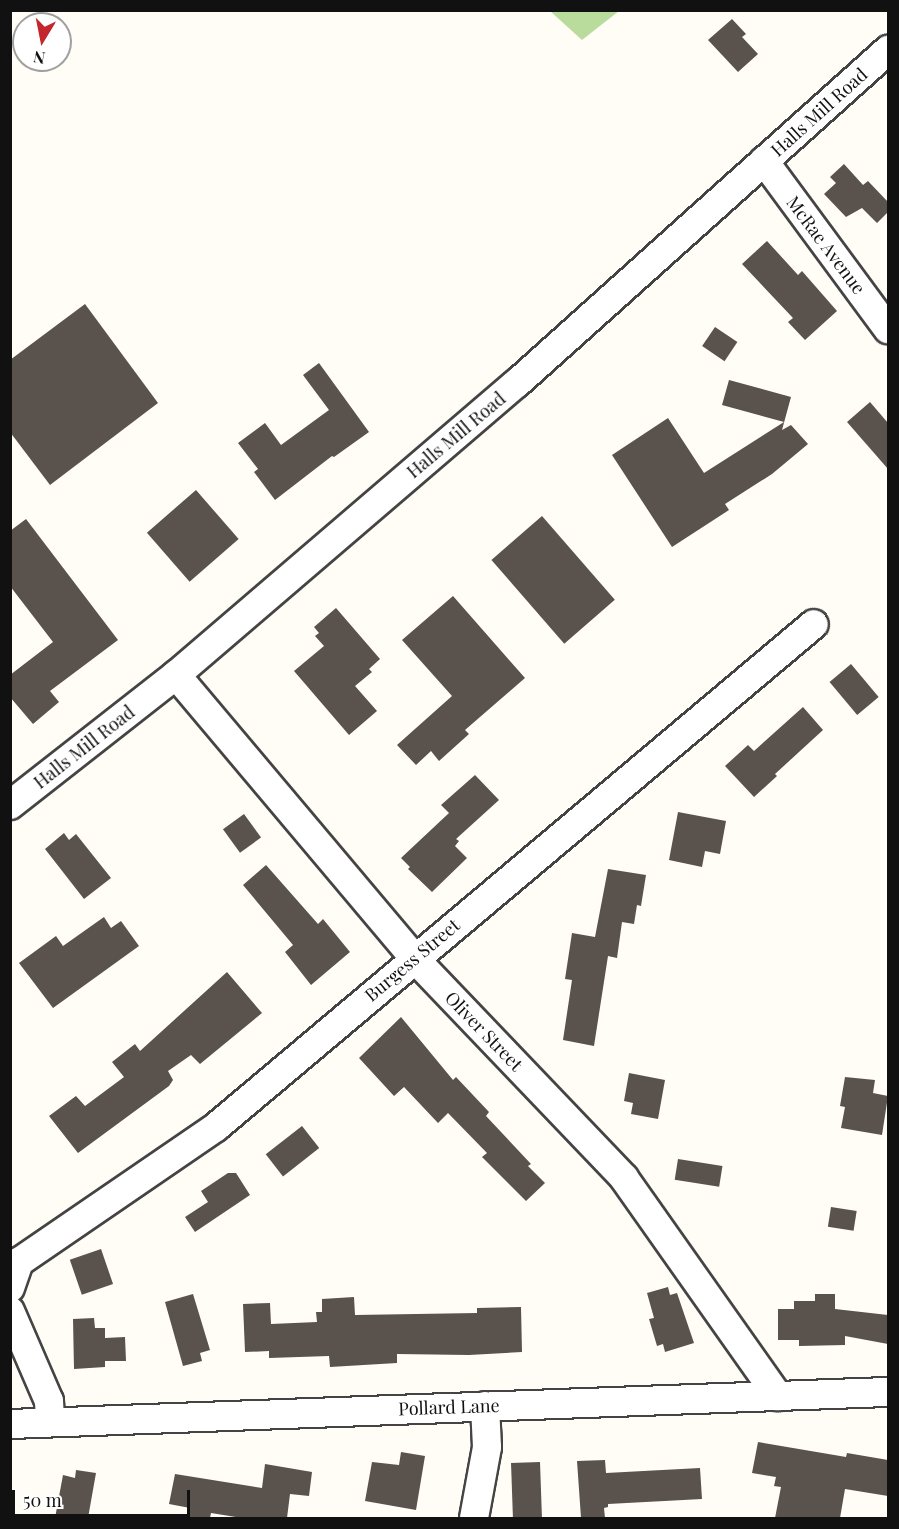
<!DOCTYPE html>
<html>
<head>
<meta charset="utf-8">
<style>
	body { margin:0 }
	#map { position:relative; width:899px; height:1529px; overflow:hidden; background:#fffdf5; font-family:"Playfair Display",serif }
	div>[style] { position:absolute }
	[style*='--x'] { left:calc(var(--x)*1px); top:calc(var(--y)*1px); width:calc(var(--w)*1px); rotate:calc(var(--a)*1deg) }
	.forest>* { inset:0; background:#b9dc9c }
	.building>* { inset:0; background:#5a524d; transform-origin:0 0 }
	.roads { filter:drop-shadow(2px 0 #444) drop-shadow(-2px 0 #444) drop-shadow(0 2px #444) drop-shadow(0 -2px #444) }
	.minor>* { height:28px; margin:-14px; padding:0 14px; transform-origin:14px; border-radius:14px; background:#fff }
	span { translate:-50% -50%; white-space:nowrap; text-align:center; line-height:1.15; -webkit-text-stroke:6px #fff; paint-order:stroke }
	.street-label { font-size:18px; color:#111 }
	.frame { position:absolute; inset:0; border:12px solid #111; pointer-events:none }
	.north { position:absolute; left:12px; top:12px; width:60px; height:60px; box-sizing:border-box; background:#fff; border:2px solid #a0a0a0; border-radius:50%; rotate:190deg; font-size:16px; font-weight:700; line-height:24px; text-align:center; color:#111 }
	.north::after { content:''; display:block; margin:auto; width:21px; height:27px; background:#c4262e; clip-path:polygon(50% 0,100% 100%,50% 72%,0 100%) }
	.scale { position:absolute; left:12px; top:1490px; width:178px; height:27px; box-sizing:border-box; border:3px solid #111; border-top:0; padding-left:8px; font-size:18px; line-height:21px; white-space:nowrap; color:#111; -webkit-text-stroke:4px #fff; paint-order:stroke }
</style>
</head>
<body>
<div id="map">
	<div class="forest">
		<i style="clip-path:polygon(550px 11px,619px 11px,582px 40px)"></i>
	</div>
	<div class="building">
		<i style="clip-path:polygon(732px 19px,746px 34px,742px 37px,758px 54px,738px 72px,708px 40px)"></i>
		<i style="clip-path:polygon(844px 164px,863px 185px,868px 181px,888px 202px,888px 212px,877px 223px,862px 208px,846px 217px,824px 194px,836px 183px,830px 177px)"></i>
		<i style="clip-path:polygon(767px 241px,798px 275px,802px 271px,837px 311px,805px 340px,788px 322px,793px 318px,742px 264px)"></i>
		<i style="clip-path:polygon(85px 304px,158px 403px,50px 485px,10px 432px,10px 360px)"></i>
		<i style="left:715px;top:327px;width:27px;height:23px;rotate:34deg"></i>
		<i style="clip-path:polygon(319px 363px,369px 432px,334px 457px,332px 456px,275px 500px,254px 472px,258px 469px,238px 443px,265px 423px,281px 445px,329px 410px,303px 375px)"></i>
		<i style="clip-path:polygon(729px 380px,791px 397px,782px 430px,791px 425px,808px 444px,772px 474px,725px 504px,729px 510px,672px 547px,612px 455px,668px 418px,704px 473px,784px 422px,722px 405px)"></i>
		<i style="clip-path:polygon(870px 402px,888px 423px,888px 469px,847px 422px)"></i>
		<i style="left:196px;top:490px;width:65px;height:65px;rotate:49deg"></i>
		<i style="left:542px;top:516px;width:111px;height:67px;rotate:49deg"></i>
		<i style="clip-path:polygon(26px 519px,118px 640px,50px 691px,59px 702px,33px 724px,10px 697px,10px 675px,53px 642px,10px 586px,10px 531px)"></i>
		<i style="clip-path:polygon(453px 596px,525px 678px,465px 730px,469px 734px,439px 761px,431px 751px,416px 765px,397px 745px,452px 696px,402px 640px)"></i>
		<i style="clip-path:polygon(336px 608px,380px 659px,369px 669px,372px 672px,355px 686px,377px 711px,349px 735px,294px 671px,324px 646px,315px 636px,319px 633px,314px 627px)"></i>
		<i style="left:851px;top:664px;width:43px;height:28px;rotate:50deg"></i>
		<i style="clip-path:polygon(803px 707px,823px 730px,775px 774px,777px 776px,754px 797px,725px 766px,748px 745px,754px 751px)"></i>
		<i style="clip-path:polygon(475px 775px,499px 800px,456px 839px,459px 841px,455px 846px,467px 858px,432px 892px,408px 869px,410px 867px,401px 858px,449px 813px,441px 805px)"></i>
		<i style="clip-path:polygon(678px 812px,726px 821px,720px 854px,705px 851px,702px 867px,669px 860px)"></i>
		<i style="left:244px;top:814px;width:29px;height:26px;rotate:54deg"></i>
		<i style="clip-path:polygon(64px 833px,69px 840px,76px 834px,111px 878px,84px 899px,45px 849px)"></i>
		<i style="clip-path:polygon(266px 865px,318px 924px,323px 919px,350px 952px,311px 985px,285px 952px,293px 945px,243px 885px)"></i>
		<i style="clip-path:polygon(608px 869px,646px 875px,641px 906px,637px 905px,634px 924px,622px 922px,617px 958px,608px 956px,594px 1046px,563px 1040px,572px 980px,565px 979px,572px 933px,595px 937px)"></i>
		<i style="clip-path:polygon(104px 917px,111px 928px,121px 921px,139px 946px,53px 1008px,19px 963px,56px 936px,63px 946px)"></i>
		<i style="clip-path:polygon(227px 972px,262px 1013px,200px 1064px,191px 1055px,168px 1071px,173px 1080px,169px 1086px,78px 1153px,49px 1116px,76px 1096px,85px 1106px,124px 1077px,112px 1062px,135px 1044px,140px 1051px)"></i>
		<i style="clip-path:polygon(401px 1017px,453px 1080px,456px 1077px,489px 1112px,486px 1116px,531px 1164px,528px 1166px,545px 1183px,526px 1201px,482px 1157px,487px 1153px,448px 1113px,438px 1123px,404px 1087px,394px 1096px,359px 1058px)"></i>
		<i style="clip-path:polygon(629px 1073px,665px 1080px,658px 1119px,631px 1114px,633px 1103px,624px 1101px)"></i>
		<i style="clip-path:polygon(845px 1077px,875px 1080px,873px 1093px,888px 1096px,882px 1135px,841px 1128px,845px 1107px,840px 1106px)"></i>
		<i style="left:302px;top:1126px;width:28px;height:46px;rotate:52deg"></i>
		<i style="left:678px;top:1159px;width:45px;height:21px;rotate:9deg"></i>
		<i style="clip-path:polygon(228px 1173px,236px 1173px,250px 1195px,195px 1232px,185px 1217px,208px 1202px,201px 1191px)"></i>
		<i style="left:831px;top:1207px;width:26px;height:20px;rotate:9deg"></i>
		<i style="left:101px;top:1249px;width:37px;height:33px;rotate:71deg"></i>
		<i style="clip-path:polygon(668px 1287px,670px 1295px,677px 1293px,694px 1343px,665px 1352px,663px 1344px,657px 1346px,649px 1319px,654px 1318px,647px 1293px)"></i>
		<i style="clip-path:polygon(193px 1294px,210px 1350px,200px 1353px,202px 1361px,183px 1366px,165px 1302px)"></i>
		<i style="clip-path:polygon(815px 1294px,835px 1294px,835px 1309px,888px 1315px,888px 1344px,845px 1336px,845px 1345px,799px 1346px,799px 1340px,778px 1340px,778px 1309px,794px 1309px,794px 1301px,815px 1301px)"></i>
		<i style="clip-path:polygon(354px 1297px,355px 1315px,477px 1313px,477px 1308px,521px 1307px,522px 1352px,469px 1355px,397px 1354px,397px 1363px,330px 1367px,329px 1356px,269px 1358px,269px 1351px,245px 1352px,243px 1304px,270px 1303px,271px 1324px,317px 1322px,316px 1312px,322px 1312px,322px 1299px)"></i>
		<i style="clip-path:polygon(94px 1318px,95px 1328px,105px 1328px,105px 1338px,125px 1337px,126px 1361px,105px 1361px,105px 1367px,74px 1369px,73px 1319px)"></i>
		<i style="clip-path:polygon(758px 1442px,846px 1457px,847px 1453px,888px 1460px,888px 1496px,845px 1489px,840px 1518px,775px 1518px,781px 1487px,774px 1486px,776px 1477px,752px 1473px)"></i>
		<i style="clip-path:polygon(401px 1452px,425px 1456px,416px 1510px,365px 1501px,372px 1462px,399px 1465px)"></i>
		<i style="clip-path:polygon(605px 1460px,606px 1473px,700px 1468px,702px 1499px,608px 1504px,608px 1507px,604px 1508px,605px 1518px,581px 1518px,577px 1461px)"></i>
		<i style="left:540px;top:1462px;width:56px;height:29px;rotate:88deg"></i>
		<i style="clip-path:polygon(265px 1464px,312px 1472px,309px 1496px,290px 1494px,287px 1518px,242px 1518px,211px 1513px,210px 1518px,188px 1518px,190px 1508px,169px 1504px,175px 1474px,262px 1488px)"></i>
		<i style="clip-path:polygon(76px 1470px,96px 1473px,88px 1518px,55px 1518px,63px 1475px,75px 1478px)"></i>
	</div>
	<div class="roads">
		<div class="minor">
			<i style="--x:764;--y:161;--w:209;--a:53.6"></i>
			<i style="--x:176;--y:675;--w:370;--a:49.9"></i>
			<i style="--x:414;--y:958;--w:304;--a:46.3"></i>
			<i style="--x:624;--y:1178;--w:267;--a:54.8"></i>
			<i style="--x:10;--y:805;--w:211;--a:-38.1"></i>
			<i style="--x:176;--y:675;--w:449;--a:-40.6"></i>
			<i style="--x:517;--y:383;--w:499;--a:-41.9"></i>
			<i style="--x:10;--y:1288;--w:28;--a:-71"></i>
			<i style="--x:19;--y:1262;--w:239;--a:-34.4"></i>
			<i style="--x:216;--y:1127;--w:781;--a:-40.07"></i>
			<i style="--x:10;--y:1311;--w:98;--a:66.6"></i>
			<i style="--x:49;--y:1401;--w:20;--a:87"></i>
			<i style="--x:10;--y:1424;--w:879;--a:-2.09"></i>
			<i style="--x:474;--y:1518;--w:72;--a:-79.6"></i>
			<i style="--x:487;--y:1447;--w:41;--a:-92.8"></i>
		</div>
	</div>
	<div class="street-label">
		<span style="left:819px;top:112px;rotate:-42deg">Halls Mill Road</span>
		<span style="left:826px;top:245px;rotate:53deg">McRae Avenue</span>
		<span style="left:456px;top:435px;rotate:-40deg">Halls Mill Road</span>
		<span style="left:84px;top:747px;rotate:-38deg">Halls Mill Road</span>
		<span style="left:412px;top:960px;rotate:-40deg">Burgess Street</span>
		<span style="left:484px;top:1031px;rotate:46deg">Oliver Street</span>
		<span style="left:449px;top:1407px;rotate:-2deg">Pollard Lane</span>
	</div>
	<div class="frame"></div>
	<div class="north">N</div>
	<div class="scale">50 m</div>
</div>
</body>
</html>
